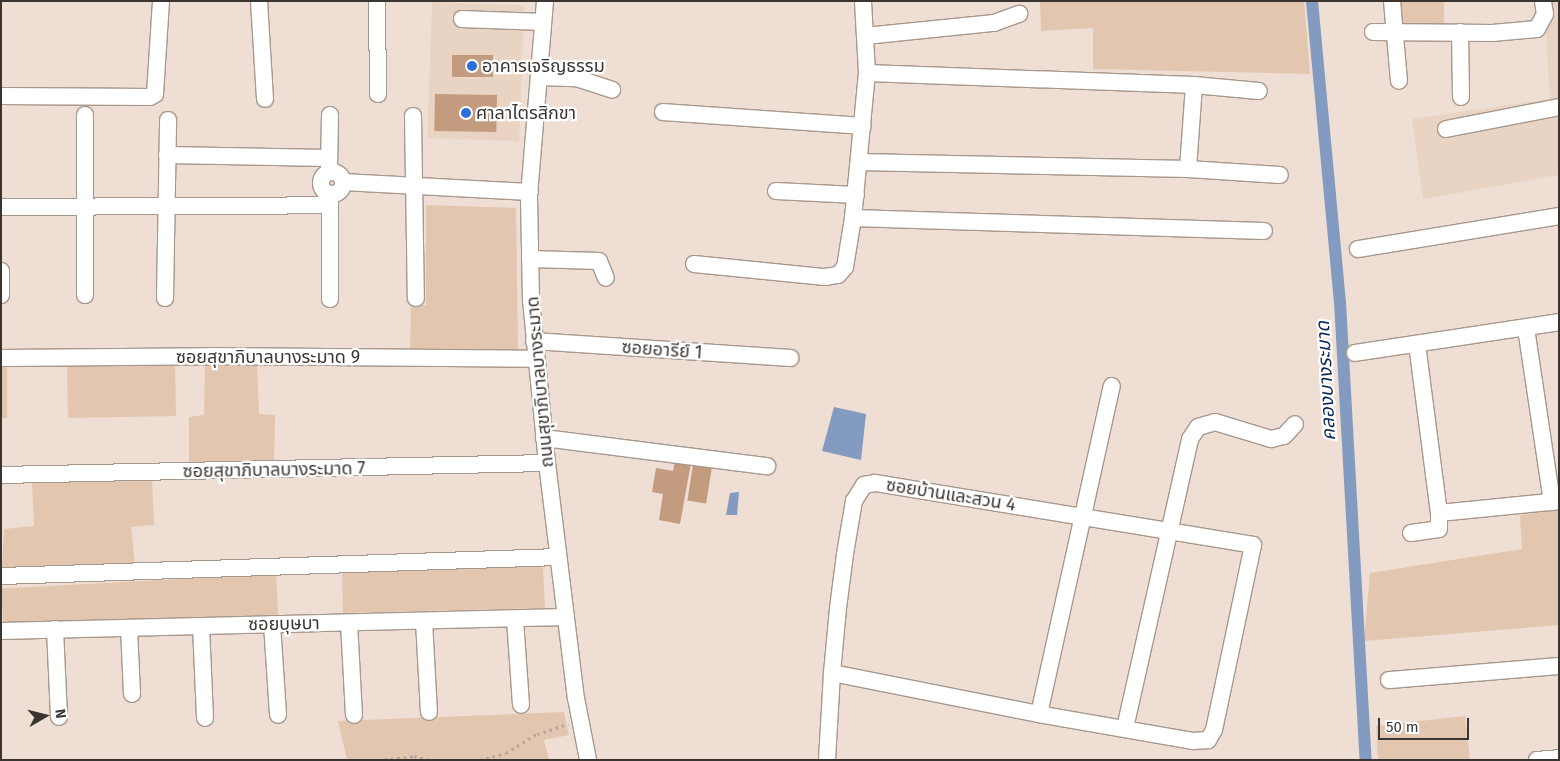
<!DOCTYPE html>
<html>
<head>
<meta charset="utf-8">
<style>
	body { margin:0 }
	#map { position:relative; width:1560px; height:761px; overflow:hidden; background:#eeded3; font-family:"Fira Sans","Noto Sans Thai",sans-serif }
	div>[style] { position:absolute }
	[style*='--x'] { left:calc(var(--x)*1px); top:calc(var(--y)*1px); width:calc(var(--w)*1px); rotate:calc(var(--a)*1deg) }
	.built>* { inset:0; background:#e9d3c3; transform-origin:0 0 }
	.green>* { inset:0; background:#e3c6b0; transform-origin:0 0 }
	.water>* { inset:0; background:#839bc0 }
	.canal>* { height:12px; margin:-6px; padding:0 6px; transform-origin:6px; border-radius:6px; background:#839bc0 }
	.building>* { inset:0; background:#c39b7e; transform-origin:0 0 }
	.path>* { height:2.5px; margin-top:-1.25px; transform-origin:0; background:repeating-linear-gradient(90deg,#b5a8a0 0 2.5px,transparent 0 6.5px) }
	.roads { filter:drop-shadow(1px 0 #a7988d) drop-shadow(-1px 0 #a7988d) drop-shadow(0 1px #a7988d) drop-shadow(0 -1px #a7988d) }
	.minor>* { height:16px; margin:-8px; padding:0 8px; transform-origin:8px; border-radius:8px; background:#fff }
	.minor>.ring { margin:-8px; padding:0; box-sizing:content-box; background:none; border:16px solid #fff; border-radius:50% }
	.dots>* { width:14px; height:14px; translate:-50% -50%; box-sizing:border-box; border:2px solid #fff; border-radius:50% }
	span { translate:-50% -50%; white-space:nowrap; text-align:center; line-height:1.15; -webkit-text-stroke:4.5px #fff; paint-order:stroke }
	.poi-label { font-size:18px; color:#3b3531 }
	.left { translate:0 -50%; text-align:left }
	.street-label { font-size:18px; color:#3b3531 }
	.water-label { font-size:19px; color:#0b2958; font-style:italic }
	.frame { position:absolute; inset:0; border:2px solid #3b3531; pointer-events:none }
	.north { position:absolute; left:20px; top:691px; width:50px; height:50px; -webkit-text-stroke:4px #fff; paint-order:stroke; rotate:82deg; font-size:14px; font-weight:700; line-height:20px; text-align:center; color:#3b3531 }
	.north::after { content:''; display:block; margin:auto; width:18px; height:22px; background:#3b3531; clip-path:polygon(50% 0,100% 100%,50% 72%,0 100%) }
	.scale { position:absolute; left:1378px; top:718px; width:91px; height:22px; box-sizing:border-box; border:2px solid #3b3531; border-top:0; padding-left:6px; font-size:15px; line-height:18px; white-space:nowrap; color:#3b3531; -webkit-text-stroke:4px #fff; paint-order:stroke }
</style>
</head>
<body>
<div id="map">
	<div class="built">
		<i style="clip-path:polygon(1544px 1px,1559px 1px,1559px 175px,1423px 199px,1412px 119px,1550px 99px)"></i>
		<i style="left:432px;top:2px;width:92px;height:136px;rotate:2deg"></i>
	</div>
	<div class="green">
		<i style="clip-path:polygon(1040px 1px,1304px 1px,1310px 74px,1093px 69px,1093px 28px,1041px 31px)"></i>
		<i style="left:1397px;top:1px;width:47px;height:25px"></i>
		<i style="clip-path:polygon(426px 205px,516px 208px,518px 353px,410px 354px,411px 306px,426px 305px)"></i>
		<i style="left:175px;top:361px;width:55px;height:108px;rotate:89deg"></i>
		<i style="left:1px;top:362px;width:6px;height:56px"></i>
		<i style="clip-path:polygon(257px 363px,259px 414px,275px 415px,274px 463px,189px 462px,189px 417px,204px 415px,205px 364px)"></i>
		<i style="clip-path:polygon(152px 479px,154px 525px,131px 527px,135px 565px,2px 569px,4px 529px,34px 526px,32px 481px)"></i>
		<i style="clip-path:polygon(1559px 510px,1559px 625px,1364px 641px,1370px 573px,1522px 549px,1520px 515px)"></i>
		<i style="clip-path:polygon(538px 563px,543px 569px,545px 608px,343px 613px,342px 570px)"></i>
		<i style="left:276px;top:574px;width:41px;height:275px;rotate:87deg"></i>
		<i style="clip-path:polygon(564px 712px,569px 735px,544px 740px,549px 760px,347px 760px,338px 721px)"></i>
		<i style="clip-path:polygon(1465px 716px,1470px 760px,1378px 760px,1376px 726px)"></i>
	</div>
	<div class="water">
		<i style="clip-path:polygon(834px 407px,866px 414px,861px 460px,822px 451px)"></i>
		<i style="clip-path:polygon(739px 492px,737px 515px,726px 515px,730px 493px)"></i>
	</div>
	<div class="canal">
		<i style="--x:1312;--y:1;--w:302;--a:84.7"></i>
		<i style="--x:1340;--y:302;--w:459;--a:86.8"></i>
	</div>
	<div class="building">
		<i style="left:452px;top:55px;width:41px;height:22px"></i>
		<i style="left:435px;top:94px;width:62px;height:37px;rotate:1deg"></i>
		<i style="clip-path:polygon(675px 460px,691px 463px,680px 524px,659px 520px,663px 494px,652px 492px,656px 468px,673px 471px)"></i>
		<i style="left:693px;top:465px;width:19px;height:36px;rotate:9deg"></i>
	</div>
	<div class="path">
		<i style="--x:378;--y:760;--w:36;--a:-6"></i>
		<i style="--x:414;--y:756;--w:16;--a:14"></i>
		<i style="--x:480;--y:760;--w:27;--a:-15"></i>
		<i style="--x:506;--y:753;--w:36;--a:-32"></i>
		<i style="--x:537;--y:734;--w:33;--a:-18"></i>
	</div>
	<div class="roads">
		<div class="minor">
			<i style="--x:259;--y:1;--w:98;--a:86.5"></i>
			<i style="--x:377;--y:1;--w:93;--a:89.4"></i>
			<i style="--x:545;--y:1;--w:197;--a:94.7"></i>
			<i style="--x:529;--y:197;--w:103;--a:88.9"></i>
			<i style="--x:531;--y:300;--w:164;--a:84.4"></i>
			<i style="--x:547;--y:463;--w:237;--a:83"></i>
			<i style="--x:576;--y:698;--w:63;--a:79"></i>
			<i style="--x:1392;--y:1;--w:80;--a:85"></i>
			<i style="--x:462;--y:19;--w:81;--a:2.1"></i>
			<i style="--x:1373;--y:32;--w:119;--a:0.5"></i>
			<i style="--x:1492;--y:33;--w:45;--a:-5.1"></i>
			<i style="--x:1537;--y:29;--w:17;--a:-62"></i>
			<i style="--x:1545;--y:14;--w:13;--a:-99"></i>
			<i style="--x:1460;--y:32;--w:65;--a:89.1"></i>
			<i style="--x:865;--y:36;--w:130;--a:-5.8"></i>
			<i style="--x:994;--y:23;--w:27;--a:-20"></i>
			<i style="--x:867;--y:73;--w:327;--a:2.1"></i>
			<i style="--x:1194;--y:85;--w:84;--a:94.1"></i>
			<i style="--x:539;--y:77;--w:37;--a:2"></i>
			<i style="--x:576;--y:78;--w:38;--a:18"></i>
			<i style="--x:1194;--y:85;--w:65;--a:5.3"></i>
			<i style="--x:1;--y:96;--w:149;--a:0.4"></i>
			<i style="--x:150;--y:97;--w:6;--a:-31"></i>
			<i style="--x:155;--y:94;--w:93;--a:-86.3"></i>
			<i style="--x:663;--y:112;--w:200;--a:4"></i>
			<i style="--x:413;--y:116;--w:182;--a:89.1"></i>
			<i style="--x:1446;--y:129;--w:115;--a:-11"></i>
			<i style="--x:167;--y:155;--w:162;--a:1.1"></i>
			<i style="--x:859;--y:162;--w:329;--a:1.2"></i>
			<i style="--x:1188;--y:169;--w:92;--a:3.7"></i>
			<i style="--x:329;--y:168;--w:53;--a:-88.9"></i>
			<i class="ring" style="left:321px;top:172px;width:6px;height:6px"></i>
			<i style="--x:343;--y:182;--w:187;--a:3.1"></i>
			<i style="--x:776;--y:191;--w:80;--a:2.9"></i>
			<i style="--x:330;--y:195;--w:104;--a:90"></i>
			<i style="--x:1;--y:207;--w:329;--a:-0.3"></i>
			<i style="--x:853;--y:218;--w:411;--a:1.8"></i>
			<i style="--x:1358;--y:249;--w:204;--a:-9.3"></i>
			<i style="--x:530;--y:259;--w:69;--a:1.7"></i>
			<i style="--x:599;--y:261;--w:18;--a:68"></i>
			<i style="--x:694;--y:264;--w:132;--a:5.7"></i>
			<i style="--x:825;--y:277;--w:13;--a:-9"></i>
			<i style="--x:838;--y:275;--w:11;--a:-49"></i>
			<i style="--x:845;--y:267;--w:50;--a:-80.7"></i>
			<i style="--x:853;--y:218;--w:146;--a:-84.5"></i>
			<i style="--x:867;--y:73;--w:72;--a:-93.2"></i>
			<i style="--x:1;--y:271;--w:24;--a:90"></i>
			<i style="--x:85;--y:295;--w:180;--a:-90"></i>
			<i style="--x:165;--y:298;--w:178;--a:-89"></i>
			<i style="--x:1526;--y:328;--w:176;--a:81.5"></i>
			<i style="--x:534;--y:341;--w:257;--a:3.8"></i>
			<i style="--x:1417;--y:344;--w:170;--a:82.6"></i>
			<i style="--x:1439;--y:513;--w:121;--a:-5.7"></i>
			<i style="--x:1355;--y:353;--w:206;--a:-8.6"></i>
			<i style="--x:1;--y:358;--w:209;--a:-0.5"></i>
			<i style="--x:210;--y:356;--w:325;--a:0.5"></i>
			<i style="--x:544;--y:438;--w:225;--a:7.2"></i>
			<i style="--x:1;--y:475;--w:546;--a:-1.26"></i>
			<i style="--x:1411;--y:533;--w:28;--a:-8"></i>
			<i style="--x:1439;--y:529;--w:16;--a:-90"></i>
			<i style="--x:1;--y:576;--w:557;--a:-1.95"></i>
			<i style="--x:515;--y:619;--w:86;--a:86"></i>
			<i style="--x:424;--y:621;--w:91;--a:86.9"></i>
			<i style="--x:349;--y:623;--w:92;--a:86.9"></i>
			<i style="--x:272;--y:624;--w:91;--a:86.2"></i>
			<i style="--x:201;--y:626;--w:92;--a:87.5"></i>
			<i style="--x:129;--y:628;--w:66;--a:87.4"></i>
			<i style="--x:55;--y:629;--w:88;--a:87.4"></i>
			<i style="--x:1;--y:631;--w:565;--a:-1.42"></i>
			<i style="--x:1389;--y:680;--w:171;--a:-4.7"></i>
			<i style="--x:1039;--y:714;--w:336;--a:-77.5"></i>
			<i style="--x:1125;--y:728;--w:296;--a:-77.3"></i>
			<i style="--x:1190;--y:439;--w:14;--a:-56"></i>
			<i style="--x:1198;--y:427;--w:18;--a:-16"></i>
			<i style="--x:1215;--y:422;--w:59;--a:16.9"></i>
			<i style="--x:1271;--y:439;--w:13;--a:-13"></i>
			<i style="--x:1284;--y:436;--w:16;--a:-47"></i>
			<i style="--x:827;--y:760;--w:87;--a:-86.7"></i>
			<i style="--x:832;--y:673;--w:65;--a:-84.7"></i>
			<i style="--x:838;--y:608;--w:54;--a:-82.6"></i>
			<i style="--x:845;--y:554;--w:54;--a:-80.4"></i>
			<i style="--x:854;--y:501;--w:19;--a:-58"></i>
			<i style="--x:864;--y:485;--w:11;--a:-10"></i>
			<i style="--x:875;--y:483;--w:383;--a:9.3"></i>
			<i style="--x:1253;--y:545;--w:189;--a:101.9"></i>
			<i style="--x:1214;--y:730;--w:12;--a:121"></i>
			<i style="--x:1208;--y:740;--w:15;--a:176"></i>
			<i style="--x:1193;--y:741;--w:156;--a:-170.1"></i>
			<i style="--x:1039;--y:714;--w:211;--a:-168.8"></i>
			<i style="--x:1537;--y:760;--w:22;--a:-5"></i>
		</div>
	</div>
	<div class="dots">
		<i style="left:472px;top:66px;background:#2a70dc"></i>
		<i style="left:466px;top:113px;background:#2a70dc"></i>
	</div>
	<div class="poi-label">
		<span class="left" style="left:482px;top:66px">อาคารเจริญธรรม</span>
		<span class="left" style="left:476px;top:113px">ศาลาไตรสิกขา</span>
	</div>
	<div class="street-label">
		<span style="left:662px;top:350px;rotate:4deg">ซอยอารีย์ 1</span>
		<span style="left:268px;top:357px">ซอยสุขาภิบาลบางระมาด 9</span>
		<span style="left:540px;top:382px;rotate:-95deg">ถนนสุขาภิบาลบางระมาด</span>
		<span style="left:274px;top:470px;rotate:-1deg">ซอยสุขาภิบาลบางระมาด 7</span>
		<span style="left:951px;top:495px;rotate:9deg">ซอยบ้านและสวน 4</span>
		<span style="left:284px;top:624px;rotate:-1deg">ซอยบุษบา</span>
	</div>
	<div class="water-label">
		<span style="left:1326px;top:381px;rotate:-93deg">คลองบางระมาด</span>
	</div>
	<div class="frame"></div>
	<div class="north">N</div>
	<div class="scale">50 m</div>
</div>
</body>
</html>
